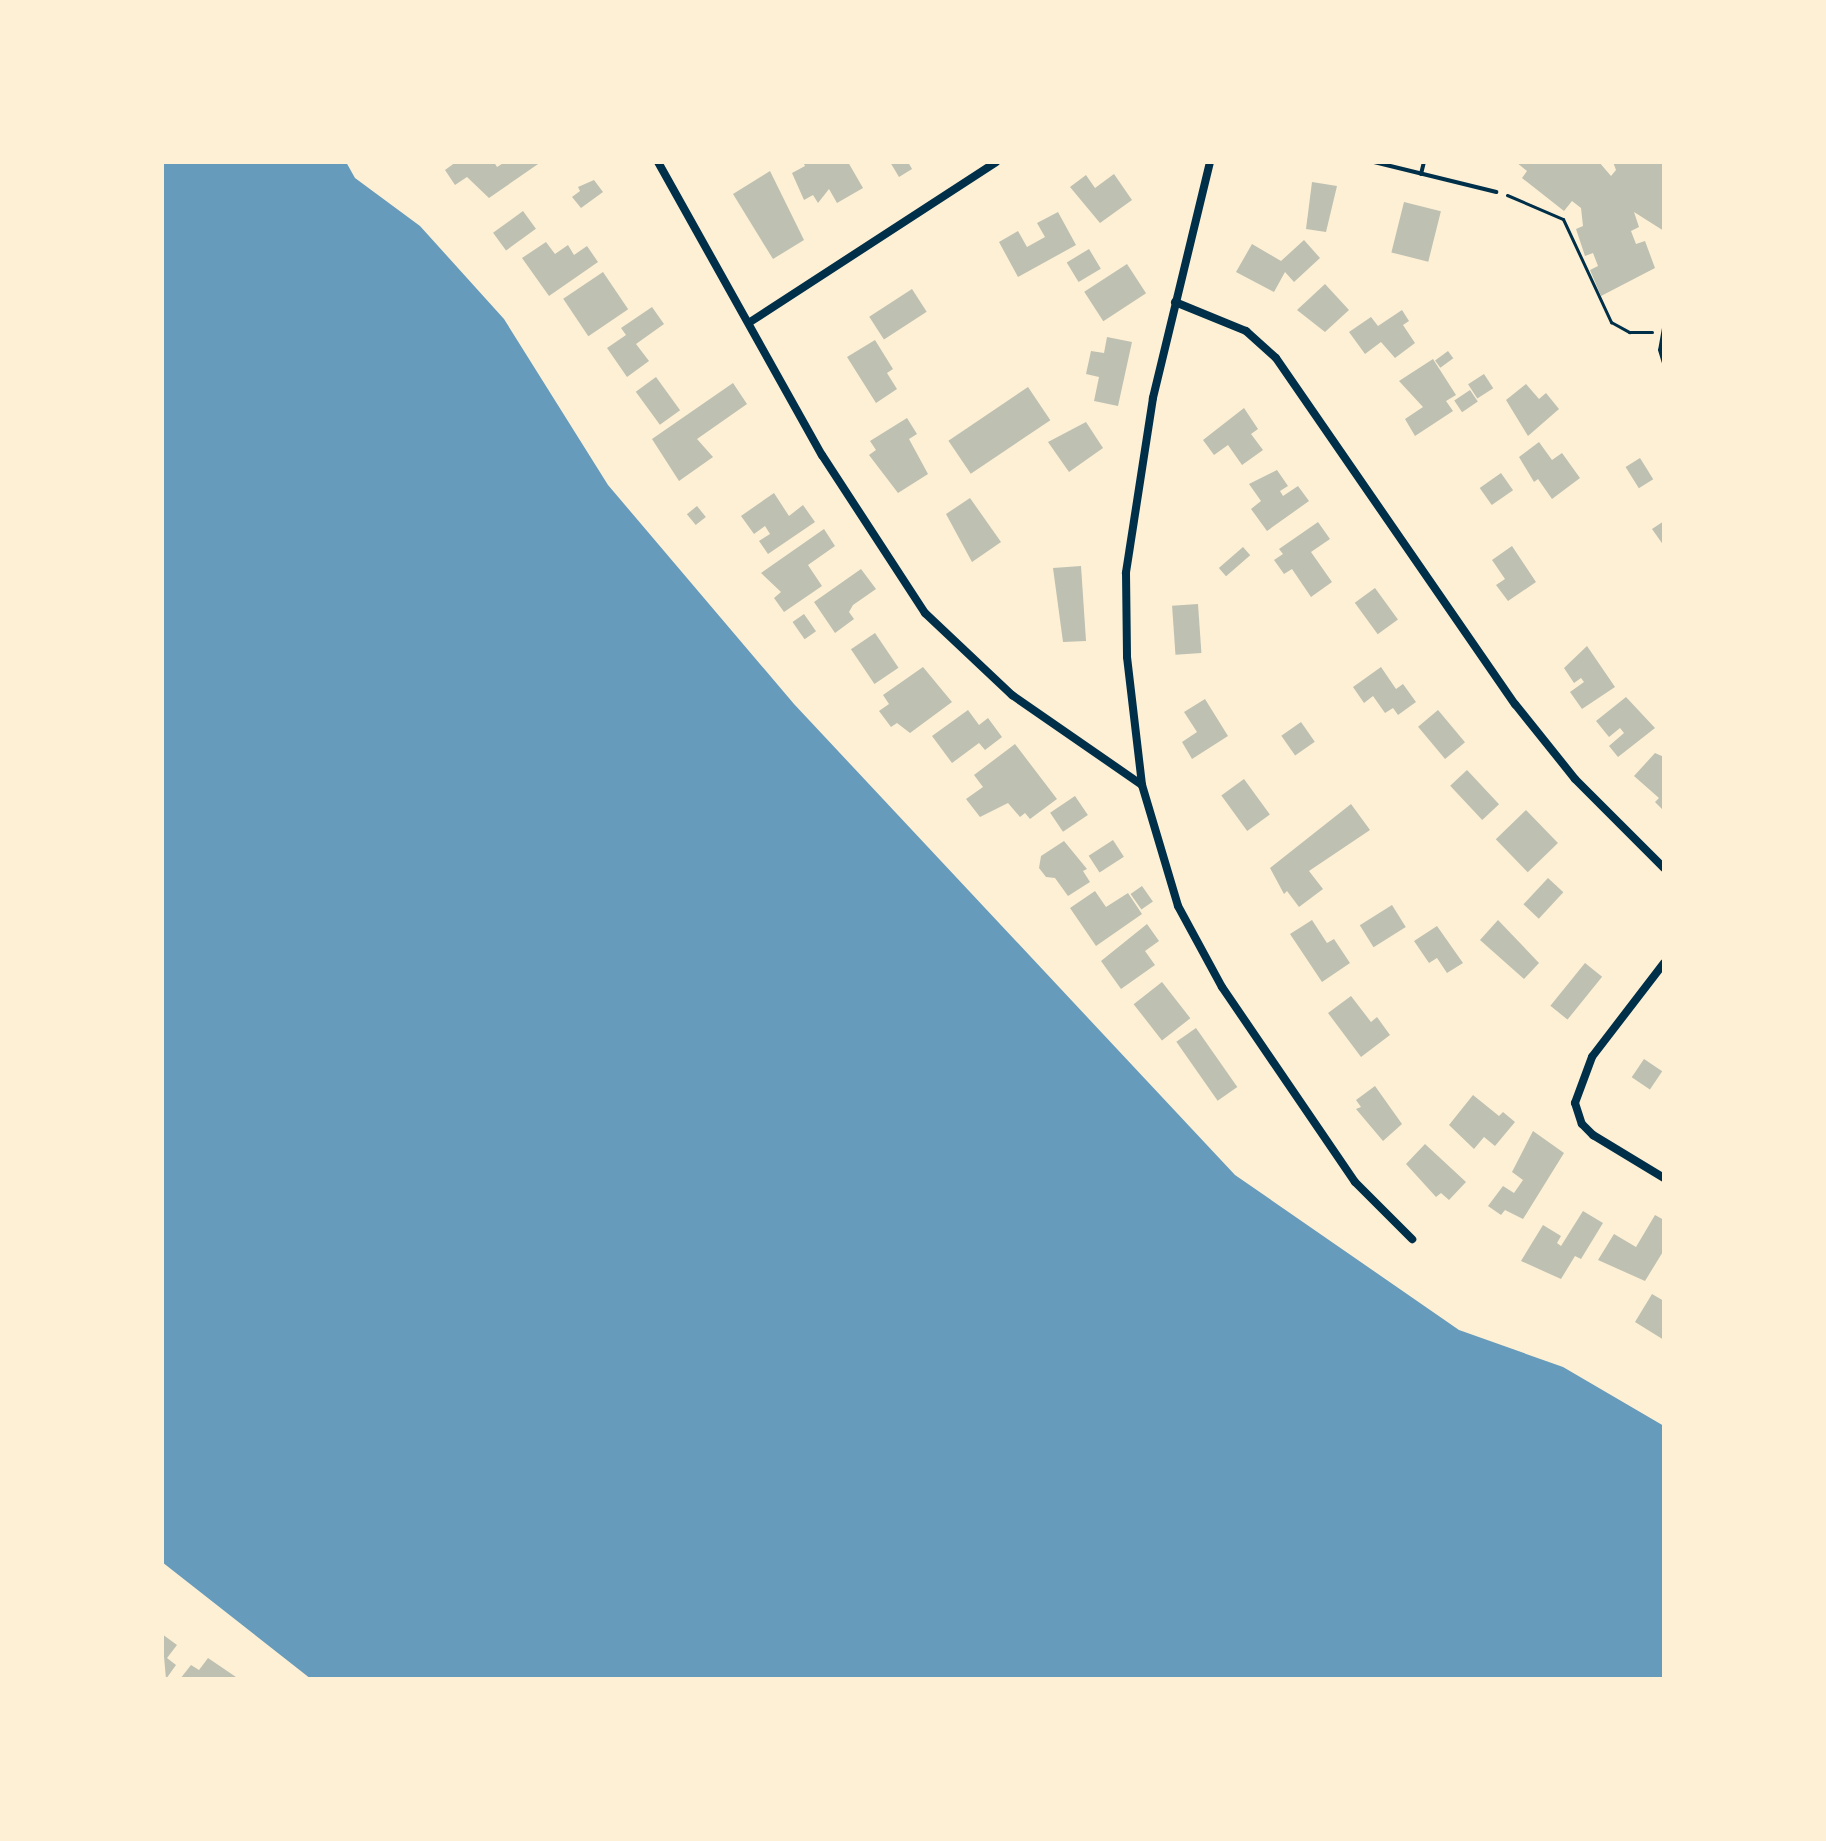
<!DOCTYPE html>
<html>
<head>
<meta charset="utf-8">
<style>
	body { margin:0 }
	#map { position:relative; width:1826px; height:1841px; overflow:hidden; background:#fdf0d5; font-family:Lato,sans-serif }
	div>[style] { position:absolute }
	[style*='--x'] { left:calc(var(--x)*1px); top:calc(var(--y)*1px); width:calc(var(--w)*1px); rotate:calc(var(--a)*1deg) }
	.water>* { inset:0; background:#669bbc }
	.building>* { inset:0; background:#bec0b2; transform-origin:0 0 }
	.path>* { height:3px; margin:-1.5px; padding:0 1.5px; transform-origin:1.5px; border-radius:1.5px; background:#003049 }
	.service>* { height:4px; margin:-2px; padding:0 2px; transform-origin:2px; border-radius:2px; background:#003049 }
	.minor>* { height:8px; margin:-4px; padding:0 4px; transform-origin:4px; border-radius:4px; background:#003049 }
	span { translate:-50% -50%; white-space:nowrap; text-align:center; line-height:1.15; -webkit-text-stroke:6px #fdf0d5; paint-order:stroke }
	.frame { position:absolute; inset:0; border:164px solid #fdf0d5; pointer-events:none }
</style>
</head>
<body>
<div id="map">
	<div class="water">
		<i style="clip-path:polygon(162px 162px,346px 162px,355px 178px,420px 226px,504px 319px,608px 485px,794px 704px,1235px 1175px,1459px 1330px,1563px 1367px,1664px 1426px,1664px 1679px,311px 1679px,162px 1562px)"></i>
	</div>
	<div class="building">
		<i style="clip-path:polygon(456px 162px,494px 162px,497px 167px,505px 162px,541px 162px,489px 198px,467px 177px,455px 185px,445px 170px)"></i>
		<i style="clip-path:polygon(803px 162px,848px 162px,863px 188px,837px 203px,829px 189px,818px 203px,813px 195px,804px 200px,792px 173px,805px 166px)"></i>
		<i style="clip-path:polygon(890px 162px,908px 162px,912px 169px,899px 177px)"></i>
		<i style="clip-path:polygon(1516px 162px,1599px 162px,1611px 176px,1616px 170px,1613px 162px,1664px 162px,1664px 231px,1634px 212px,1639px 227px,1631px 231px,1636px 244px,1645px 241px,1655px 268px,1601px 296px,1590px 270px,1598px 266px,1593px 253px,1585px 256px,1576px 229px,1583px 226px,1581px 208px,1572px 201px,1564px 211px,1522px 178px,1527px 171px)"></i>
		<i style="clip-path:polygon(770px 171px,804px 240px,773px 259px,733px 194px)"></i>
		<i style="clip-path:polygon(1114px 174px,1132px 200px,1100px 223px,1070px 187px,1086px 175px,1095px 188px)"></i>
		<i style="clip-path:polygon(594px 180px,603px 192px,581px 208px,572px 197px,580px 191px,578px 187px)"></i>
		<i style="clip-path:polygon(1312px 182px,1337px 186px,1326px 232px,1306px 229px)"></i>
		<i style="left:1404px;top:202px;width:38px;height:52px;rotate:14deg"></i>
		<i style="left:523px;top:211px;width:22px;height:37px;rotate:54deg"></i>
		<i style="clip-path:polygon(1058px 212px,1076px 245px,1018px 277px,999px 242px,1018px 231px,1027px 247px,1045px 237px,1037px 223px)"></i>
		<i style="clip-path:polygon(1304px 240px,1320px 258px,1294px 282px,1285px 272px,1274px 292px,1236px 272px,1252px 244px,1281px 261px)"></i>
		<i style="clip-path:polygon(546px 242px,555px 254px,568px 245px,574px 255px,587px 246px,598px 262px,549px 296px,522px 258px)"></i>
		<i style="left:1089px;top:249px;width:23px;height:26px;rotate:59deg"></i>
		<i style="left:1127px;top:264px;width:35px;height:51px;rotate:57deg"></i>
		<i style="left:603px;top:272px;width:45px;height:48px;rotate:56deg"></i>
		<i style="clip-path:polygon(1325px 284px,1349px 310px,1325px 332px,1297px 310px)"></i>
		<i style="left:912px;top:289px;width:27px;height:51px;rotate:57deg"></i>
		<i style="clip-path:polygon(652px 307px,664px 324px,636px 344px,649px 361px,627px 377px,607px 348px,626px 335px,621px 328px)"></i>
		<i style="clip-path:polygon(1402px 310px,1409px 321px,1403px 325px,1415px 343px,1395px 358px,1381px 342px,1365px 354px,1349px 332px,1371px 317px,1378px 326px)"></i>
		<i style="clip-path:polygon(1107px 337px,1132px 342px,1118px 406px,1094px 401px,1099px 377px,1086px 374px,1091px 351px,1104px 353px)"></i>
		<i style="clip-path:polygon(875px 340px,893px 369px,887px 373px,897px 389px,876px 403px,847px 357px)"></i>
		<i style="left:1448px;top:351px;width:9px;height:16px;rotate:54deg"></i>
		<i style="clip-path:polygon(1433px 359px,1456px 395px,1446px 401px,1453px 411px,1415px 436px,1405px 419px,1423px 407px,1399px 381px)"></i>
		<i style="left:1484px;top:374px;width:17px;height:19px;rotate:57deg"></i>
		<i style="left:656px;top:377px;width:41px;height:25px;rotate:54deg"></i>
		<i style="clip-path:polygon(733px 383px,747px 404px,697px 439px,713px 457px,679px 481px,652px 439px)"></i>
		<i style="clip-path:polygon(1526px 384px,1539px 399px,1546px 393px,1559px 409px,1528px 436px,1506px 400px)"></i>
		<i style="left:1028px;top:387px;width:40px;height:96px;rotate:56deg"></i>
		<i style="left:1470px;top:390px;width:14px;height:19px;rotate:56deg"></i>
		<i style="clip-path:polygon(1244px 408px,1258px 429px,1251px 434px,1263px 450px,1242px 465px,1228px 445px,1214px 455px,1203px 440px)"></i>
		<i style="clip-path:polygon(907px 418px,917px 434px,909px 439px,928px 474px,898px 493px,869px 455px,876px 450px,870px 441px)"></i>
		<i style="clip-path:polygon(1086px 422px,1103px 448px,1069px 472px,1048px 442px)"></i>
		<i style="clip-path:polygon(1539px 442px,1552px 460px,1562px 453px,1580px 478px,1552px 499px,1538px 479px,1534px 482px,1519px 457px)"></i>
		<i style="left:1640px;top:458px;width:25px;height:17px;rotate:58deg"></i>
		<i style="clip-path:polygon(1277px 470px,1288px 486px,1280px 491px,1283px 496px,1298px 486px,1309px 501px,1267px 531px,1251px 509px,1261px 501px,1249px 484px)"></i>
		<i style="left:1501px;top:473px;width:21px;height:26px;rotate:55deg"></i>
		<i style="clip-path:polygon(774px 493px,789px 516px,803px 505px,815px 522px,768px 554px,759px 541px,770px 534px,765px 526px,754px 534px,741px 516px)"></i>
		<i style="clip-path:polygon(970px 498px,1001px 542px,972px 562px,946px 514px)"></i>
		<i style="left:697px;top:506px;width:14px;height:13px;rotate:51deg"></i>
		<i style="clip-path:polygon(1664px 521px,1664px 546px,1652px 529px)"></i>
		<i style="clip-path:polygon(1318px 522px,1330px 539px,1311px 552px,1332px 582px,1311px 597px,1292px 569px,1284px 574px,1274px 560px,1283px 554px,1279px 549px)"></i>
		<i style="clip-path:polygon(824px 529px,835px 546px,808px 565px,822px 586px,784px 612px,774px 598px,781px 592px,761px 573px)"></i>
		<i style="clip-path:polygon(1512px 546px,1536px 582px,1508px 601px,1496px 585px,1505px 579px,1492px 560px)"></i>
		<i style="left:1243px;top:547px;width:11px;height:32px;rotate:49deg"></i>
		<i style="clip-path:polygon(1081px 566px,1086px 641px,1063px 642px,1053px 568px)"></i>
		<i style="clip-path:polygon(861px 569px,876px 589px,853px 605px,849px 612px,854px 619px,835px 633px,814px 602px)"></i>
		<i style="left:1375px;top:588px;width:39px;height:25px;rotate:54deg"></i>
		<i style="left:1198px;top:604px;width:49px;height:26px;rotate:86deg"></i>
		<i style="left:804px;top:614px;width:21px;height:14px;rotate:55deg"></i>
		<i style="left:875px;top:633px;width:42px;height:29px;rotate:56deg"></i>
		<i style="clip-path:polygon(1587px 646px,1615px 687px,1582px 709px,1570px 692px,1584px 682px,1581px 678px,1574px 683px,1564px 668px)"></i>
		<i style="clip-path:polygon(923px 667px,952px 702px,910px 733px,897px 723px,891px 727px,879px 711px,889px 704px,883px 695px)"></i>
		<i style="clip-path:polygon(1381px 667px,1396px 689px,1403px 684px,1416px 702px,1398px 715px,1393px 708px,1385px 713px,1373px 696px,1364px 703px,1353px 687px)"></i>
		<i style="clip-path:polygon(1626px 697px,1655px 728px,1618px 757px,1609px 746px,1624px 733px,1620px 728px,1609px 737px,1596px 721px)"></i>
		<i style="clip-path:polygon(1205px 699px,1228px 736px,1192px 759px,1182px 742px,1197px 732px,1184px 712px)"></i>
		<i style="clip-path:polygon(968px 710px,979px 725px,988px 718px,1002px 737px,985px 750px,979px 743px,952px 763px,932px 736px)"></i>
		<i style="left:1438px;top:710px;width:42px;height:26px;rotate:50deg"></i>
		<i style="left:1301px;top:722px;width:24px;height:24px;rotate:55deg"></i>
		<i style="clip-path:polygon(1015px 744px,1057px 799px,1030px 819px,1025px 813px,1020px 817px,1008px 803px,980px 817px,966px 799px,983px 787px,974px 775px)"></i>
		<i style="clip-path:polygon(1655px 753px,1664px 757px,1664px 811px,1655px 802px,1659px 798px,1634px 776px)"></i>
		<i style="left:1467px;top:770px;width:47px;height:23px;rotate:47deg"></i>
		<i style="left:1244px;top:779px;width:44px;height:28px;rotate:54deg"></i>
		<i style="left:1075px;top:796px;width:23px;height:30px;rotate:56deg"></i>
		<i style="clip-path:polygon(1351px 804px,1370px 830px,1309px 871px,1323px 889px,1299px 907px,1287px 891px,1284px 894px,1270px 868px)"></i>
		<i style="left:1526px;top:810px;width:46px;height:42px;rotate:46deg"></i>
		<i style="left:1113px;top:840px;width:20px;height:29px;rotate:57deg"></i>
		<i style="clip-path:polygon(1064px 841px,1087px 869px,1083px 871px,1090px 882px,1068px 896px,1055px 878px,1046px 877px,1039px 868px,1041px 856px)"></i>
		<i style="left:1548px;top:878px;width:21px;height:36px;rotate:43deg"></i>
		<i style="left:1142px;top:886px;width:19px;height:14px;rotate:55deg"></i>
		<i style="clip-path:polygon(1095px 891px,1106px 907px,1128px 893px,1142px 914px,1096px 946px,1070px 908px)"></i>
		<i style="left:1392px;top:905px;width:26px;height:38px;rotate:58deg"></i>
		<i style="clip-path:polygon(1312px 920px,1327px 943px,1334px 939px,1350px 963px,1322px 982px,1290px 934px)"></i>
		<i style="clip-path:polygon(1498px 920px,1539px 963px,1524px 979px,1480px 940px)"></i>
		<i style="clip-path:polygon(1147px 924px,1159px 941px,1145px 951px,1155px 965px,1121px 989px,1101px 961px)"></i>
		<i style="clip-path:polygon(1437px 926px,1463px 963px,1447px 973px,1437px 958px,1429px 963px,1414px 941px)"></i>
		<i style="left:1585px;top:963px;width:22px;height:55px;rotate:39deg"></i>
		<i style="left:1162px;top:982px;width:46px;height:36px;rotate:52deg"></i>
		<i style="clip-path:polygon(1351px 996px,1371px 1022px,1377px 1017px,1390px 1035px,1361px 1057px,1328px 1013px)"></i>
		<i style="left:1196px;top:1028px;width:72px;height:24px;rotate:55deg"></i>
		<i style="left:1644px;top:1059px;width:22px;height:22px;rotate:34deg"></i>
		<i style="clip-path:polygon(1375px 1086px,1402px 1124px,1383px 1141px,1356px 1109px,1361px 1107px,1356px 1100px)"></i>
		<i style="clip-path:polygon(1473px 1095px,1499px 1116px,1503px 1112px,1515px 1122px,1495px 1146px,1484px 1137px,1474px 1149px,1449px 1125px)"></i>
		<i style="clip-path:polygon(1533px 1131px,1564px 1153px,1523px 1219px,1505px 1210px,1501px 1215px,1488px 1206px,1503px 1186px,1514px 1193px,1523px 1180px,1512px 1172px)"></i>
		<i style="clip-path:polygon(1425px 1144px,1466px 1182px,1449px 1200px,1441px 1193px,1436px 1197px,1406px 1164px)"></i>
		<i style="clip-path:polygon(1583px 1211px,1603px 1223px,1581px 1259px,1575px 1256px,1561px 1279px,1521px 1261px,1543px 1225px,1561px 1236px,1557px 1243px,1561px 1246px)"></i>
		<i style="clip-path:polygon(1655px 1215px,1664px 1220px,1664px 1250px,1645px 1281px,1598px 1260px,1614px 1234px,1636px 1247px)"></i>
		<i style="clip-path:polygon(1652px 1294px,1664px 1301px,1664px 1340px,1635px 1322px)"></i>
		<i style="clip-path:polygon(162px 1634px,177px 1645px,167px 1658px,176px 1665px,166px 1679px)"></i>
		<i style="clip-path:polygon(208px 1658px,236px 1677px,180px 1679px,191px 1665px,199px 1670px)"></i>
	</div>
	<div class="path">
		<i style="--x:1507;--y:195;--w:61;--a:23.2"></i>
		<i style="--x:1563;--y:219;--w:114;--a:65"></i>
		<i style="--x:1611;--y:322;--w:21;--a:29"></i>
		<i style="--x:1629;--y:332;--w:23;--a:0"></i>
	</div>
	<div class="service">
		<i style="--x:1374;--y:162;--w:126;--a:13.8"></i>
		<i style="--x:1421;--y:174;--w:12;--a:-76"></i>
		<i style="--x:1664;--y:328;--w:22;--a:100"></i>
		<i style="--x:1660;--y:350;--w:14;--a:73"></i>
	</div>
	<div class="minor">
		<i style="--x:658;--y:162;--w:336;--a:60.8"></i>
		<i style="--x:822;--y:455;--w:189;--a:56.9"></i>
		<i style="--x:925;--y:613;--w:120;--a:43.3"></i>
		<i style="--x:1012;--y:695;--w:158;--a:34.7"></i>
		<i style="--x:1210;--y:162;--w:243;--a:103.6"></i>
		<i style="--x:1153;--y:398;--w:177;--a:98.8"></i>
		<i style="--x:1126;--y:573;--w:84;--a:89.3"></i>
		<i style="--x:1127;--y:657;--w:129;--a:83.3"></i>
		<i style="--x:1142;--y:785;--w:126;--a:73.4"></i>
		<i style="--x:1178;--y:906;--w:92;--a:61.5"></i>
		<i style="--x:1222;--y:987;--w:236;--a:55.7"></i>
		<i style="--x:1355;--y:1182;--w:81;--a:45"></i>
		<i style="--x:1175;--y:302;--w:77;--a:22.2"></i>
		<i style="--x:1246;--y:331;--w:40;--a:42"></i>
		<i style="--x:1276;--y:358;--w:421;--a:55.4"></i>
		<i style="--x:1515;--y:704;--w:96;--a:51.3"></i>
		<i style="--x:1575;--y:779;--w:126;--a:45"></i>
		<i style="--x:750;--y:322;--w:293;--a:-33"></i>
		<i style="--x:1664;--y:963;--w:118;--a:127.5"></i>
		<i style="--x:1592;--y:1057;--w:49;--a:110.3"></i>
		<i style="--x:1575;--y:1103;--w:22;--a:72"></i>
		<i style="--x:1582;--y:1124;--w:16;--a:45"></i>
		<i style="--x:1593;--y:1135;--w:83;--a:31.2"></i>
	</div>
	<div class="frame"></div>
</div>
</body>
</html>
